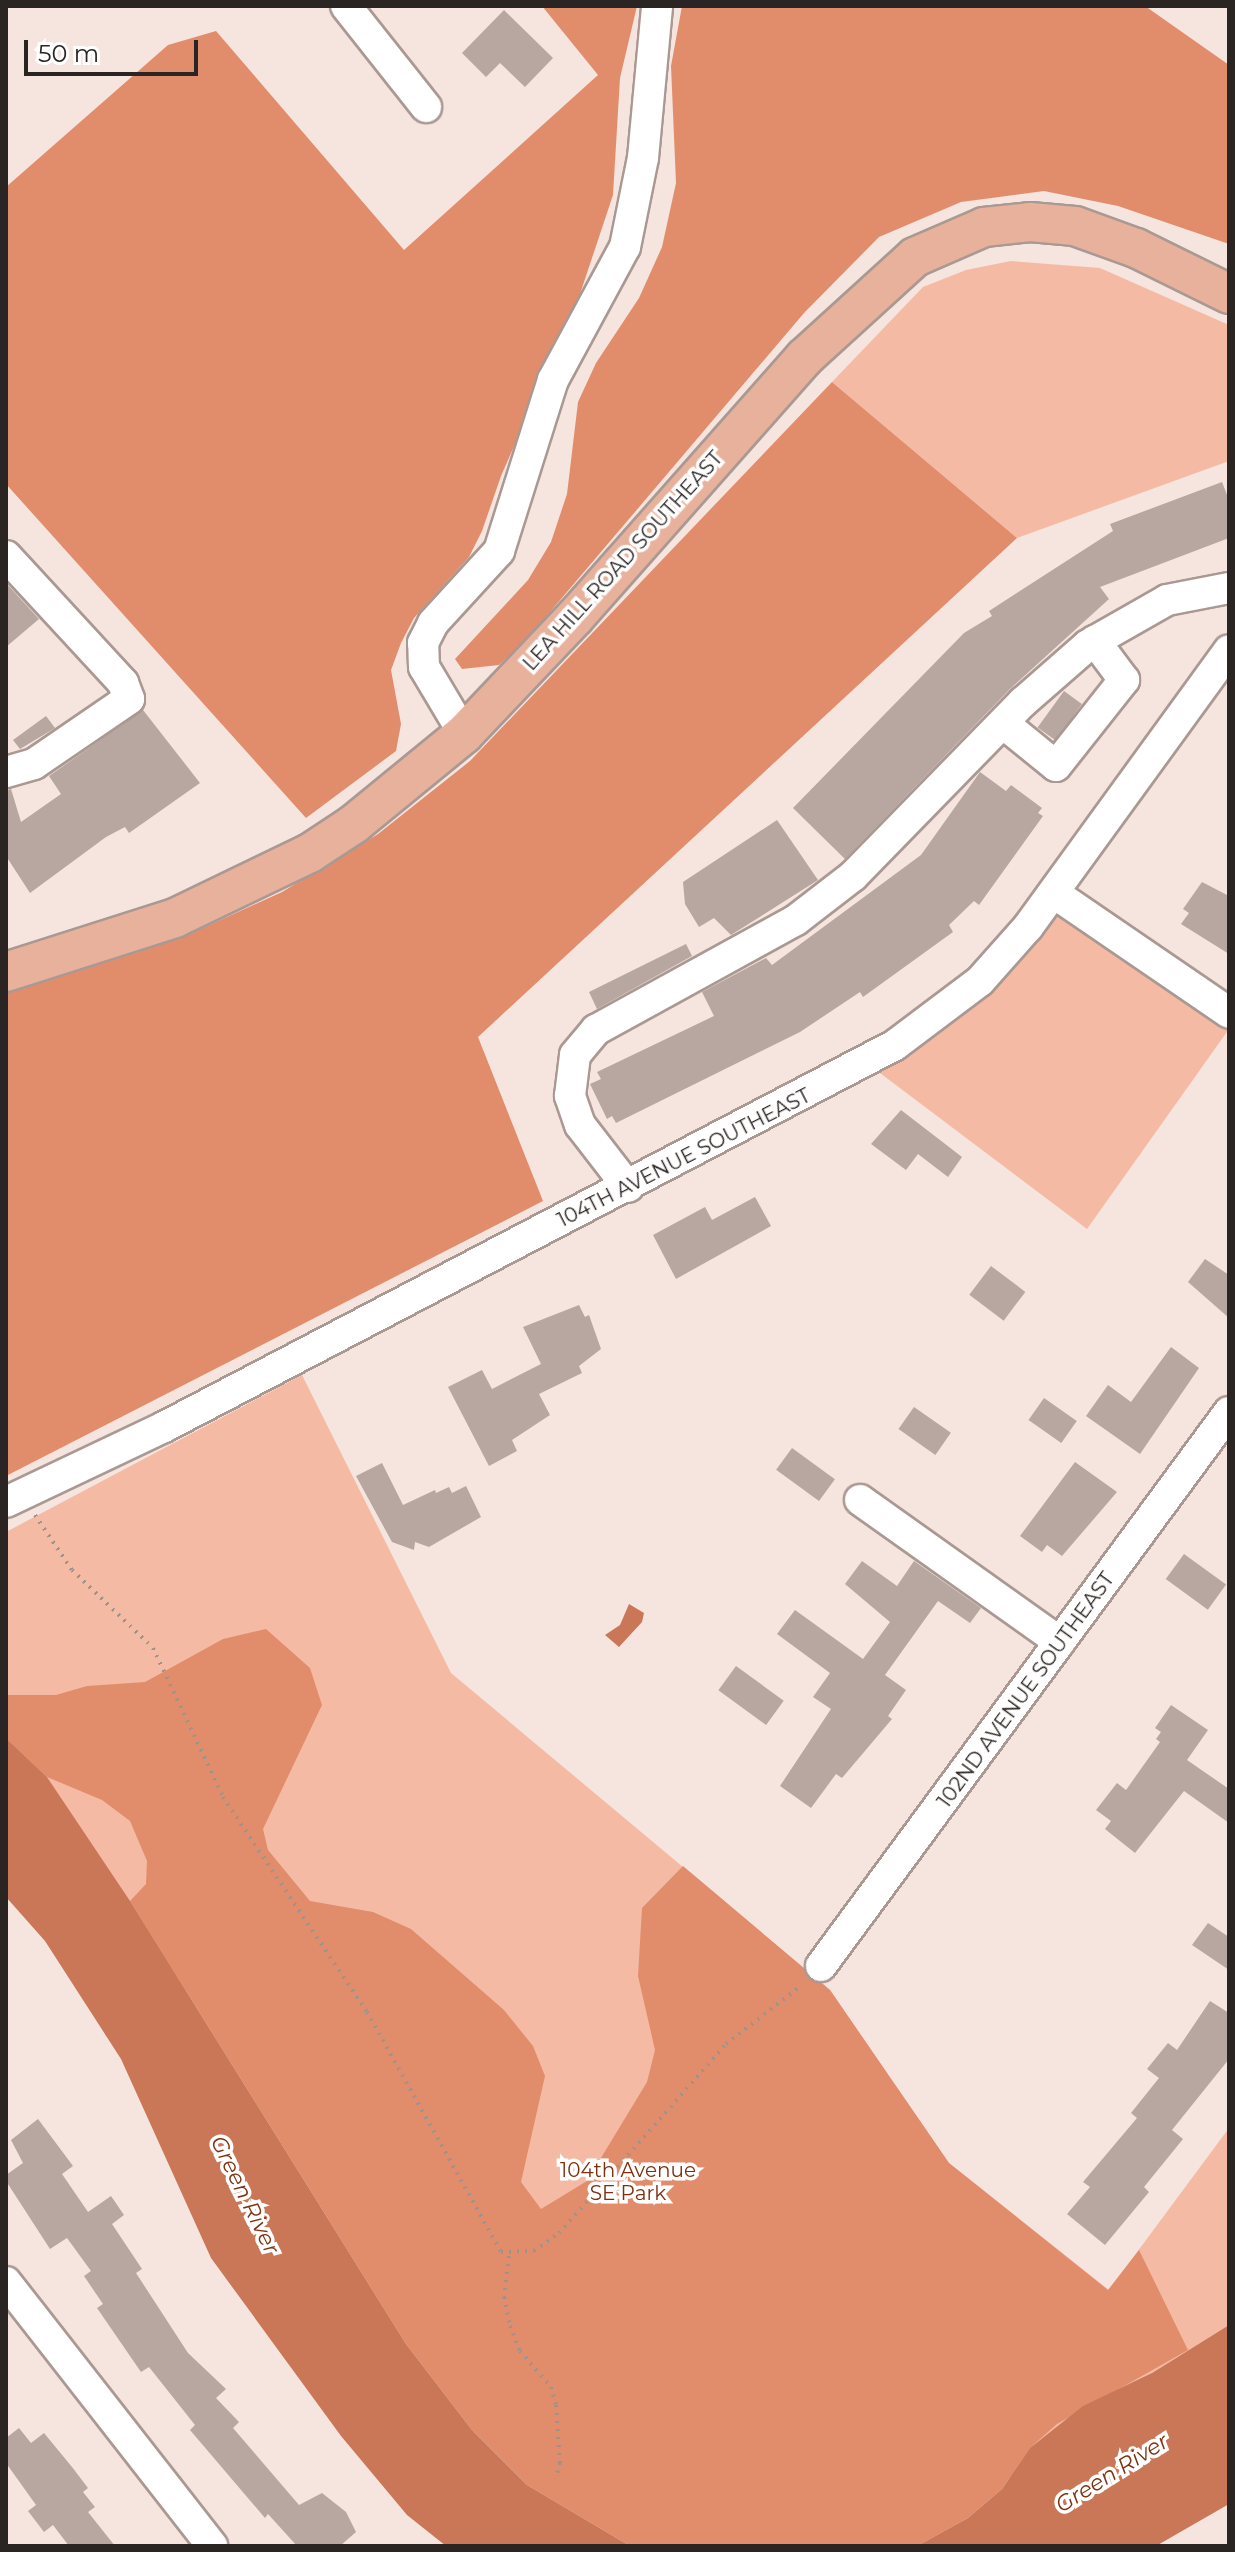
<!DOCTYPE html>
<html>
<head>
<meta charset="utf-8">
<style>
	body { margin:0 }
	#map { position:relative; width:1235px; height:2552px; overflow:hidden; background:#f6e4de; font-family:Montserrat,sans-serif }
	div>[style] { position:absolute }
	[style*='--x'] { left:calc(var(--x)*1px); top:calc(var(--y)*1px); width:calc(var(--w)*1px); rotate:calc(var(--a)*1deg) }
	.green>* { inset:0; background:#f5baa4 }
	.forest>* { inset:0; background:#e18d6c }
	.water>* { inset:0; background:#ca7758 }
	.building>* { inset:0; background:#b7a7a0; transform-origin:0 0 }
	.path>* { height:4px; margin-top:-2px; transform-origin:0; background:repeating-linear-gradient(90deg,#9e928d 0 2px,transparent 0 8px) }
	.roads { filter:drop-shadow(2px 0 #aa9993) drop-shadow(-2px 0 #aa9993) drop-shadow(0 2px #aa9993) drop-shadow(0 -2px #aa9993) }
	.minor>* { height:30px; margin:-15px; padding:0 15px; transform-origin:15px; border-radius:15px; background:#fff }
	.major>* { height:38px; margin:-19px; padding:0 19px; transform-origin:19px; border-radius:19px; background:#e8b19c }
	span { translate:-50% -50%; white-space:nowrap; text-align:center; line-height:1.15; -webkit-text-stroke:7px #fff; paint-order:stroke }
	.street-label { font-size:20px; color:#2a2422 }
	.park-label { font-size:20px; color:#7c300e }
	.water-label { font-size:22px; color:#7e3210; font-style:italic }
	.frame { position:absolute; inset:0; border:8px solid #2a2422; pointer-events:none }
	.scale { position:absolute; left:24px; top:40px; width:174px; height:36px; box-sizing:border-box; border:4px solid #2a2422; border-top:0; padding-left:10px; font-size:24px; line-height:28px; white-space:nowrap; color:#2a2422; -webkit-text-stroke:6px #fff; paint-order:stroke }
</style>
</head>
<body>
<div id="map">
	<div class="green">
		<i style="clip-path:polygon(1011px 261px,1100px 268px,1229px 325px,1229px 461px,1017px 538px,832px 382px,923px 287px,966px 270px)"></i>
		<i style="clip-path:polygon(1061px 913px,1229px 1029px,1087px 1229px,880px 1073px,971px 1005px)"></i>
		<i style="clip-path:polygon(302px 1375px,451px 1673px,830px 1990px,949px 2163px,1109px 2290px,1229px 2128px,1229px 2325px,1152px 2373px,917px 2546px,630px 2546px,472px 2430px,47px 1777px,6px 1738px,6px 1532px)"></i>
	</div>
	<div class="forest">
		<i style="clip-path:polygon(542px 6px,637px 6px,620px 78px,613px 195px,577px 303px,501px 476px,482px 531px,469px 557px,414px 618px,401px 643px,391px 670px,401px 724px,396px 751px,306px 818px,6px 484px,6px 187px,168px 45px,216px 31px,404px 250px,598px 75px)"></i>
		<i style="clip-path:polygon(682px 6px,1145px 6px,1229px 65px,1229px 244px,1118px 206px,1044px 191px,961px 202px,879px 237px,804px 313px,527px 639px,499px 665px,462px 669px,455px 659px,528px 580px,551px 542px,567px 494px,578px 402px,596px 363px,639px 298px,662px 247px,676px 183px,671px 66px)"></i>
		<i style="clip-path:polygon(832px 382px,1017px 538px,478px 1037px,543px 1201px,6px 1476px,6px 983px,181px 938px,282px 892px,378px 834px,470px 761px)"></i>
		<i style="clip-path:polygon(266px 1629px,310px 1668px,322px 1705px,263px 1829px,268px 1850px,310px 1901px,373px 1912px,411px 1929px,504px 2010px,533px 2046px,545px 2076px,521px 2182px,541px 2209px,587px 2181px,647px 2082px,655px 2050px,638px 1976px,642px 1908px,683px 1866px,830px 1990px,949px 2163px,1108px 2290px,1139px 2250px,1188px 2350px,1057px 2424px,1030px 2448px,1002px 2489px,968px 2518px,917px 2546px,630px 2546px,527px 2485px,472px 2430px,406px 2344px,130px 1901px,146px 1884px,147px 1861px,130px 1821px,102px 1800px,47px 1777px,6px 1738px,6px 1695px,56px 1695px,87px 1686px,145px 1682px,223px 1639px)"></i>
	</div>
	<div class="water">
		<i style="clip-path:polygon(629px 1604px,644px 1613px,642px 1622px,619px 1647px,605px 1635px,620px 1625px)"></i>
		<i style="clip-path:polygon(6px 1738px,47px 1777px,130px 1901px,406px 2344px,472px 2430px,527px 2485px,630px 2546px,446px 2546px,407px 2515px,341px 2436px,211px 2258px,121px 2059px,45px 1941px,6px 1897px)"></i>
		<i style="clip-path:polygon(1229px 2325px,1229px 2504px,1156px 2546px,917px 2546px,968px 2518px,1002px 2489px,1030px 2448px,1083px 2406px,1152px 2373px)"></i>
	</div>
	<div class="building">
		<i style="clip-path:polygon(504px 10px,553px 58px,525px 87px,500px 63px,486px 77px,462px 53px)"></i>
		<i style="clip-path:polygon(1222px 482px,1229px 500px,1229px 538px,1100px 587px,1109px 599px,1010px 689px,845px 859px,793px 808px,964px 633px,992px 616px,989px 611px,1113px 531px,1110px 524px)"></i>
		<i style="clip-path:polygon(6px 583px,39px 619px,6px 647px)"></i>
		<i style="left:1064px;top:691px;width:22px;height:45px;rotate:36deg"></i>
		<i style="clip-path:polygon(143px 710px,200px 783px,129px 833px,125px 827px,106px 837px,30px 893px,6px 856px,6px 790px,11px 789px,21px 822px,61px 794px,49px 776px)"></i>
		<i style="clip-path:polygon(46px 716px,55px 728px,20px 749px,13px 740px)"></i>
		<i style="clip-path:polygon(980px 772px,1006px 791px,1011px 785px,1042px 808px,1038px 813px,1043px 816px,979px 905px,974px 901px,949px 925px,953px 932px,863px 997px,860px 992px,800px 1032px,616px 1123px,612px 1116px,607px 1119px,590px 1084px,601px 1079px,597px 1072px,714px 1016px,702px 992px,766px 958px,772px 965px,921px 855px)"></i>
		<i style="clip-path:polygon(777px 820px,818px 880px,731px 935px,714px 918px,699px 927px,685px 904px,683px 882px)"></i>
		<i style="clip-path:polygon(1202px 882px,1229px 896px,1229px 954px,1181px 924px,1189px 913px,1183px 909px)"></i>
		<i style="clip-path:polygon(686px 944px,692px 956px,597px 1009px,589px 992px)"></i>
		<i style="clip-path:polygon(901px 1110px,962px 1157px,948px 1177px,918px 1154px,906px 1170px,871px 1144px)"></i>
		<i style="clip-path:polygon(755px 1197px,771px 1226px,676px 1279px,653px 1235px,705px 1207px,712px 1220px)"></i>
		<i style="clip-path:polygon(1205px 1259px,1229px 1275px,1229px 1318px,1188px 1282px)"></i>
		<i style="left:991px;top:1266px;width:43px;height:36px;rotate:37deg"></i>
		<i style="clip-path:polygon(579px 1305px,585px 1317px,589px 1315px,601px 1349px,579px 1366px,582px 1373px,539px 1394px,550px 1415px,512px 1440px,517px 1451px,489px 1466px,448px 1387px,482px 1370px,492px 1389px,541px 1364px,523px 1327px)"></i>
		<i style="clip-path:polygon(1171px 1347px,1199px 1368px,1140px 1454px,1086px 1416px,1108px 1385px,1131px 1402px)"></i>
		<i style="left:1044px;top:1398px;width:40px;height:27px;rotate:35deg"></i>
		<i style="left:914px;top:1407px;width:45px;height:27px;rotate:35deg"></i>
		<i style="left:792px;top:1448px;width:53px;height:27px;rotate:36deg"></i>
		<i style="clip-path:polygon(1075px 1462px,1117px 1492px,1062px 1556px,1047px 1545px,1042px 1552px,1020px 1536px)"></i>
		<i style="clip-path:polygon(382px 1463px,403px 1505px,435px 1490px,436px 1493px,449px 1487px,452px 1493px,466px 1486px,481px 1517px,429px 1547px,415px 1542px,414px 1550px,392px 1542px,356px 1476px)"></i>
		<i style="left:1184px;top:1554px;width:52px;height:31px;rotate:36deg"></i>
		<i style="clip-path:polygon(862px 1561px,897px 1586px,914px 1561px,981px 1608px,970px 1623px,938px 1601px,885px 1675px,906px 1690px,888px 1716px,892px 1719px,842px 1778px,836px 1774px,811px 1808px,780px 1786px,831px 1709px,813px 1697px,830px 1673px,777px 1634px,795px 1610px,863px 1659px,890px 1622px,845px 1584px)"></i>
		<i style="left:736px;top:1666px;width:59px;height:30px;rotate:36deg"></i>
		<i style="clip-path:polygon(1171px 1705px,1208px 1730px,1187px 1760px,1229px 1789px,1229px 1823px,1184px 1791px,1135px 1853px,1105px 1829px,1111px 1821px,1096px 1810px,1117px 1783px,1126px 1790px,1160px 1742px,1156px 1739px,1161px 1732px,1155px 1728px)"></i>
		<i style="clip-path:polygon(1208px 1923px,1229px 1937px,1229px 1970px,1192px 1945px)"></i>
		<i style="clip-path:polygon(1210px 2001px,1229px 2013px,1229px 2059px,1172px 2130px,1183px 2139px,1144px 2187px,1149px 2192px,1105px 2245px,1067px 2214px,1090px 2187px,1083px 2182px,1137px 2118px,1131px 2113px,1159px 2078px,1147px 2069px,1168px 2043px,1177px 2050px)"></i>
		<i style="clip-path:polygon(38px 2119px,73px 2166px,62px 2174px,88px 2212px,111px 2196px,124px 2215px,112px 2224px,142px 2269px,136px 2273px,188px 2353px,226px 2389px,216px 2398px,239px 2422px,233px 2428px,299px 2505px,322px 2493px,346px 2512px,356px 2532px,340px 2546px,297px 2546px,268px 2514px,265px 2518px,190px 2430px,195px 2425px,149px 2367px,141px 2372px,97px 2308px,103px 2304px,84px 2276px,91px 2271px,67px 2238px,50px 2249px,6px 2181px,6px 2175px,23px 2163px,11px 2140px)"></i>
		<i style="clip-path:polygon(19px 2428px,31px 2443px,44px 2433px,72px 2467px,88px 2488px,83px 2492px,95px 2507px,88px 2512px,115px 2546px,69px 2546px,53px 2525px,44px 2532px,28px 2511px,36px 2505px,6px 2463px,6px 2438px)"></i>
	</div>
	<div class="path">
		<i style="--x:35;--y:1515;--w:66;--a:56.1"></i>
		<i style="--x:72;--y:1570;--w:112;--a:43.9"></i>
		<i style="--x:153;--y:1648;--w:165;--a:64.8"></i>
		<i style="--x:223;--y:1797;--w:259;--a:56.2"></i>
		<i style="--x:367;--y:2012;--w:275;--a:60.8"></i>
		<i style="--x:501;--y:2252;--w:33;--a:-2"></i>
		<i style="--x:534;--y:2251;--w:31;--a:-36"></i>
		<i style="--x:559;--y:2233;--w:252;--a:-48.5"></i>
		<i style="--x:726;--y:2044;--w:96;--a:-37.8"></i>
		<i style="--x:509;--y:2256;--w:41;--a:97"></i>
		<i style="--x:504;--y:2297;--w:30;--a:78"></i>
		<i style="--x:510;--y:2326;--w:27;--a:68"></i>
		<i style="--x:520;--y:2351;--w:48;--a:49.3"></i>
		<i style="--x:551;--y:2387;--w:19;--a:74"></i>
		<i style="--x:556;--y:2405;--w:58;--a:86.1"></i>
		<i style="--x:560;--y:2463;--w:16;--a:105"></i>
	</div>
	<div class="roads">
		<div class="minor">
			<i style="--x:346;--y:6;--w:129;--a:51.6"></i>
			<i style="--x:6;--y:556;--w:173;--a:47.3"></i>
			<i style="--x:123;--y:683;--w:17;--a:69"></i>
			<i style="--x:129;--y:699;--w:115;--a:145.6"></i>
			<i style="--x:34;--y:764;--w:29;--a:164"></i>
			<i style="--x:1003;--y:723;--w:68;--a:39.1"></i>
			<i style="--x:1056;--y:766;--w:110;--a:-51.7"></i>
			<i style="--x:1124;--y:680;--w:49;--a:-126.6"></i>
			<i style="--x:464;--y:734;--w:78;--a:-120.8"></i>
			<i style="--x:424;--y:667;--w:24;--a:-92"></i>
			<i style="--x:423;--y:643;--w:22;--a:-63"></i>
			<i style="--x:433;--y:623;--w:98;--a:-47.5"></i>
			<i style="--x:499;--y:551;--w:179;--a:-72.5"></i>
			<i style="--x:553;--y:380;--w:151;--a:-61.6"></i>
			<i style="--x:625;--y:247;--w:91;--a:-78.6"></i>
			<i style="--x:643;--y:158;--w:153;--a:-84.7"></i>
			<i style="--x:1054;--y:893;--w:212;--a:34.4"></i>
			<i style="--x:628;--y:1187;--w:78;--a:-127.7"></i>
			<i style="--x:580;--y:1125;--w:31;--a:-109"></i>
			<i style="--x:570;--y:1096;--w:41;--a:-83"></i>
			<i style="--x:575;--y:1055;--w:33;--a:-50"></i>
			<i style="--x:596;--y:1030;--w:228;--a:-28.8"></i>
			<i style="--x:796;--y:920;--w:72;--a:-37.7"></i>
			<i style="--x:853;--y:876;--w:243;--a:-45.7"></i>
			<i style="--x:1023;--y:702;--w:86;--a:-41.2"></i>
			<i style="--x:1088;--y:645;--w:91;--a:-29.7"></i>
			<i style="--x:1167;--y:600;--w:63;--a:-11"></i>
			<i style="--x:860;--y:1500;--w:245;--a:35.4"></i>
			<i style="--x:6;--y:1502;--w:175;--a:-25.4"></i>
			<i style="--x:164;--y:1427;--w:825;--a:-27.59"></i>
			<i style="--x:895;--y:1045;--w:106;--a:-37"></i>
			<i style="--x:980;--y:981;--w:72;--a:-48.4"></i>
			<i style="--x:1028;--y:927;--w:342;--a:-54"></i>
			<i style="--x:821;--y:1966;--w:688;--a:-53.63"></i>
			<i style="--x:6;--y:2282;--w:335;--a:52"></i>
		</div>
		<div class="major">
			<i style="--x:6;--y:972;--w:177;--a:-17.7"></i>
			<i style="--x:175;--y:918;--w:150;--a:-25.7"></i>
			<i style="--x:310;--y:853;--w:53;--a:-33.4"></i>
			<i style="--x:354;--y:824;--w:142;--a:-39.3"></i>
			<i style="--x:464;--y:734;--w:161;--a:-46.5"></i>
			<i style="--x:575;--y:617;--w:346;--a:-48.5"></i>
			<i style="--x:804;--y:358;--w:150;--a:-42.3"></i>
			<i style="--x:915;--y:257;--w:75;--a:-23.5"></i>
			<i style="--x:984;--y:227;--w:46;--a:-6.2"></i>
			<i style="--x:1030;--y:222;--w:45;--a:5.1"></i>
			<i style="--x:1075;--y:226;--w:65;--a:19.8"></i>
			<i style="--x:1136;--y:248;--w:104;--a:26.3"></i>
		</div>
	</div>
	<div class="street-label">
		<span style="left:623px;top:561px;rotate:-48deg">LEA HILL ROAD SOUTHEAST</span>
		<span style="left:684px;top:1158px;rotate:-27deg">104TH AVENUE SOUTHEAST</span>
		<span style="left:1026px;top:1690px;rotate:-54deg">102ND AVENUE SOUTHEAST</span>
	</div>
	<div class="park-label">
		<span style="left:628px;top:2182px">104th Avenue<br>SE Park</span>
	</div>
	<div class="water-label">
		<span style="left:245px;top:2195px;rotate:64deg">Green River</span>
		<span style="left:1112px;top:2473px;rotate:-32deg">Green River</span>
	</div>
	<div class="frame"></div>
	<div class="scale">50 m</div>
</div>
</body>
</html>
